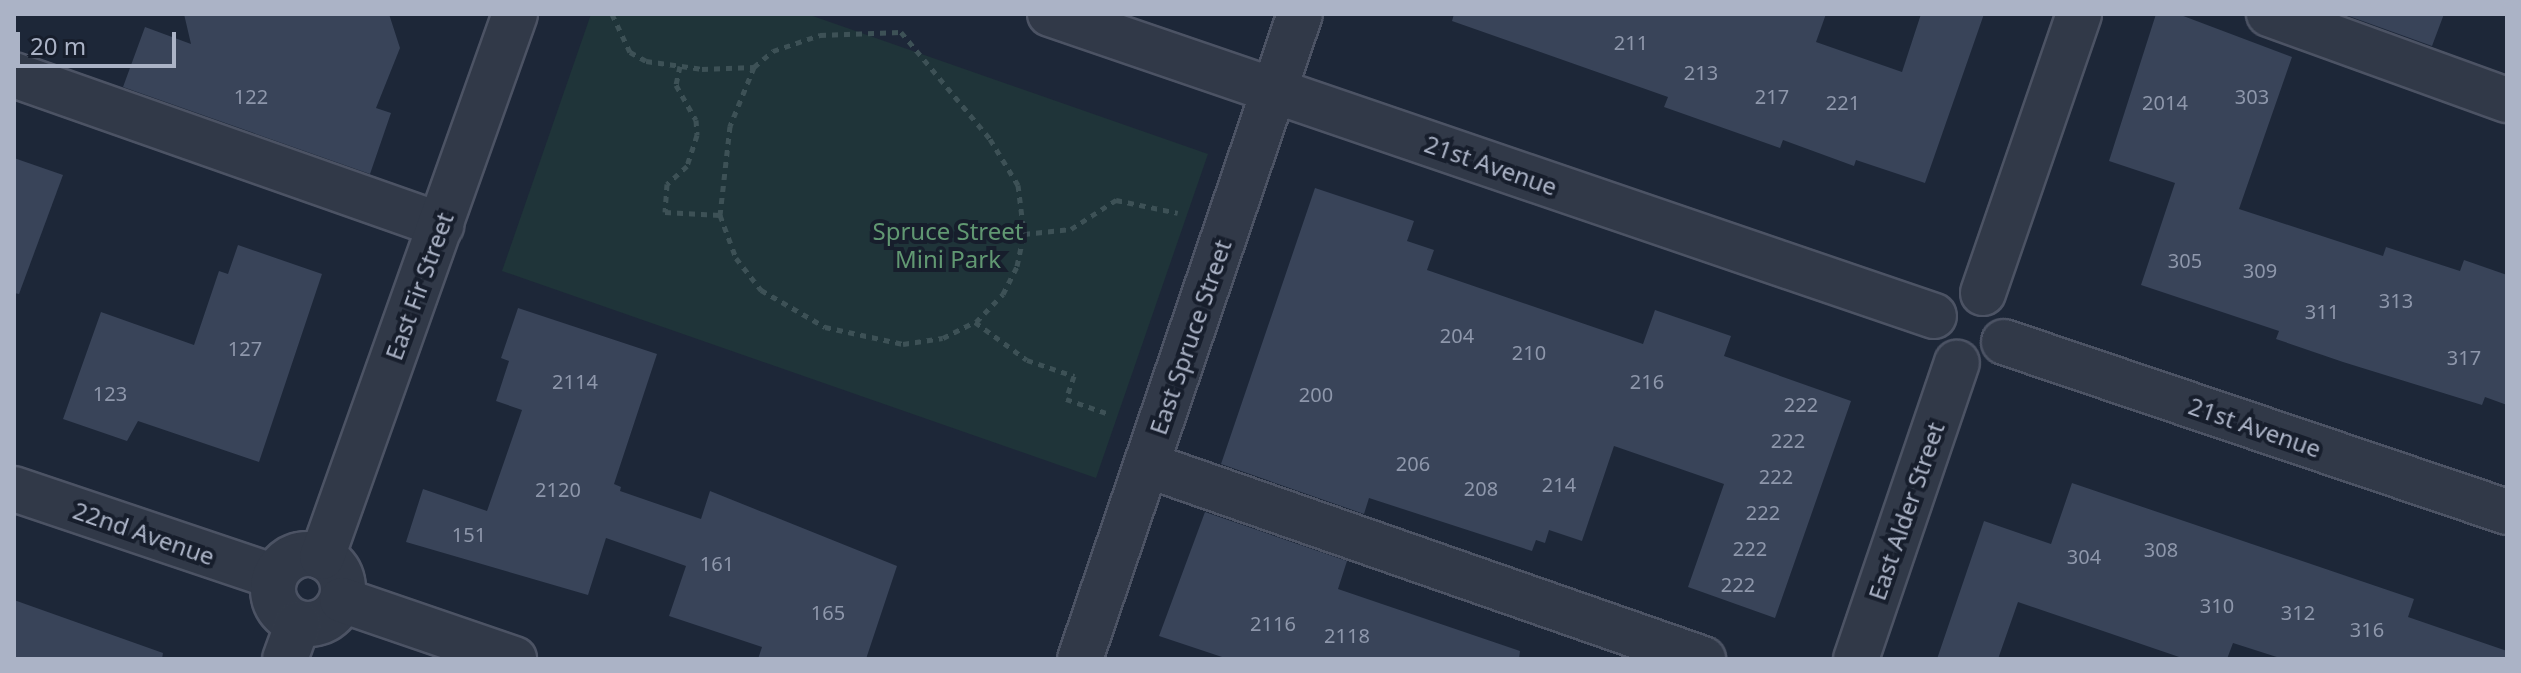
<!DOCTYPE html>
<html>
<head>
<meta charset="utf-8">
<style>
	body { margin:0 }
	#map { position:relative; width:2521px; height:673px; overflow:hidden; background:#1d2738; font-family:"Noto Sans",sans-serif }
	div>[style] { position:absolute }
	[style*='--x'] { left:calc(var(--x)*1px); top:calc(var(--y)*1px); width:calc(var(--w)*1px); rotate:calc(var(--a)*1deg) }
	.green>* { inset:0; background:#1f3439 }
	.building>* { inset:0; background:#394459 }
	.path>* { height:5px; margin-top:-2.5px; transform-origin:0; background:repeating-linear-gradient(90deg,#3d5156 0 6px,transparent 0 12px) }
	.roads { filter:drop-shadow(2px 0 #4c5364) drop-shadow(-2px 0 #4c5364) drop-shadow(0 2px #4c5364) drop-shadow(0 -2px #4c5364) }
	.minor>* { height:44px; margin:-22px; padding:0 22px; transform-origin:22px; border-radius:22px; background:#313948 }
	.minor>.ring { margin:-22px; padding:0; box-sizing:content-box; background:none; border:44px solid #313948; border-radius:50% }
	span { translate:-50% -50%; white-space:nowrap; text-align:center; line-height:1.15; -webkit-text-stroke:8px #171e2c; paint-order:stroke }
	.number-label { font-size:20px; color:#8e97ab }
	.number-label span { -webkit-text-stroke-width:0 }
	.street-label { font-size:24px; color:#abb3c6 }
	.park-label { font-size:24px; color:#619872 }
	.frame { position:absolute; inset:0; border:16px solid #abb3c6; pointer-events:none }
	.scale { position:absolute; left:16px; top:32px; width:160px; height:36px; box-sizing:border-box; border:4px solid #abb3c6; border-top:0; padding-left:10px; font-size:24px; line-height:28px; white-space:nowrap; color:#abb3c6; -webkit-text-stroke:6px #171e2c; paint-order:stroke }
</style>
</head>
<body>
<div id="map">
	<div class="green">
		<i style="clip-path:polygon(591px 14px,807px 14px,1208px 154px,1096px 478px,502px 271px)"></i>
	</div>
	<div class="building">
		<i style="clip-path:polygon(184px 14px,389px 14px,400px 48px,376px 108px,391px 113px,370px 174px,123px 87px,145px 27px,191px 44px)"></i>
		<i style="clip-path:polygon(1454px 14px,1826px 14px,1816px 42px,1902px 72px,1921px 14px,1984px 14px,1925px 183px,1856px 160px,1854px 166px,1783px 140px,1780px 148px,1664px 107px,1668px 97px,1452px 21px)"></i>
		<i style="clip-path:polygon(2156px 14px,2178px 14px,2292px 57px,2239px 209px,2383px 256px,2386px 247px,2460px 271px,2464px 260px,2507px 275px,2507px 405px,2485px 397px,2482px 405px,2343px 362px,2276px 339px,2279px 331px,2141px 285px,2175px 183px,2109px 161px)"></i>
		<i style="clip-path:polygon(2343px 14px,2444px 14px,2432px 46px)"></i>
		<i style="clip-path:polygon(14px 158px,63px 175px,19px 294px,14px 293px)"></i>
		<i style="clip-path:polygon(1315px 188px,1414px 221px,1407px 241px,1434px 250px,1427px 270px,1643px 344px,1655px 310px,1731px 336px,1724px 356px,1851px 401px,1775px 618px,1688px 587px,1724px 484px,1614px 446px,1582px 541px,1549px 530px,1545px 543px,1536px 540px,1532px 551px,1369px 498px,1364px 514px,1221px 464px)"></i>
		<i style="clip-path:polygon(238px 245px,322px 274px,259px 462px,138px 421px,127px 441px,63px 419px,101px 312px,194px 345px,219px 271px,228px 274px)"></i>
		<i style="clip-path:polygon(518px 308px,657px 354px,614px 484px,621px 487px,620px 491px,701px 519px,710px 491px,897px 566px,866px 659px,758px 659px,762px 647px,669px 616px,686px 566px,606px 538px,588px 595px,406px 542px,423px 489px,487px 511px,522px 410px,496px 401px,509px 361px,501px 358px)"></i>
		<i style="clip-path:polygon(2072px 483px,2414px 599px,2408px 617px,2507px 651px,2507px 659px,2283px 659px,2233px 643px,2227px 659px,2185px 659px,2018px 602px,1998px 659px,1937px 659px,1984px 521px,2051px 544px)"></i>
		<i style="clip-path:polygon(1205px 512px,1347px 561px,1338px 589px,1520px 651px,1519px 659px,1228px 659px,1159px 636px)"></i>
		<i style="clip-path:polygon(14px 600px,163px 653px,162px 659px,14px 659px)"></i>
	</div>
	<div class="path">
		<i style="--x:612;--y:14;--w:42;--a:64.7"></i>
		<i style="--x:630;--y:52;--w:18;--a:29"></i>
		<i style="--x:646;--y:61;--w:57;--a:8.1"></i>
		<i style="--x:702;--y:69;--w:52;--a:-2.2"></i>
		<i style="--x:754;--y:67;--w:25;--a:-40"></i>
		<i style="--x:773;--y:51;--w:50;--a:-18.8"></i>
		<i style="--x:820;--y:35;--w:81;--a:-2.1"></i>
		<i style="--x:901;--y:32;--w:139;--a:50.2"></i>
		<i style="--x:990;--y:139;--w:54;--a:58.7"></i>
		<i style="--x:1018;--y:185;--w:49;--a:83"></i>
		<i style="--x:1024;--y:234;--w:47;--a:-6.1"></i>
		<i style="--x:1071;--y:229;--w:54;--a:-32.8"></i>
		<i style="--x:1116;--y:200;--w:63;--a:11.8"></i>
		<i style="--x:680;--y:66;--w:19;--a:102"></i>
		<i style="--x:676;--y:85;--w:40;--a:60.3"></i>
		<i style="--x:696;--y:120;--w:15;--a:86"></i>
		<i style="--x:697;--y:135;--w:33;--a:108"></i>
		<i style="--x:687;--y:166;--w:27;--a:138"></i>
		<i style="--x:667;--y:184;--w:28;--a:94"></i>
		<i style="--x:665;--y:212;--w:55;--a:3.1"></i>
		<i style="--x:754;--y:67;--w:64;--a:112.1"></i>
		<i style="--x:730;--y:126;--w:90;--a:96.4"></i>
		<i style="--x:720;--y:215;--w:46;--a:69.6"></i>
		<i style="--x:736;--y:258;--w:41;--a:52"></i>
		<i style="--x:761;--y:290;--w:74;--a:30"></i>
		<i style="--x:825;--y:327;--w:80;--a:12.3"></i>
		<i style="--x:903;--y:344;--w:40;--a:-8.5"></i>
		<i style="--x:943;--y:338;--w:36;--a:-27"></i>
		<i style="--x:975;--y:322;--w:64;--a:36.2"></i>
		<i style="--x:1027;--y:360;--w:50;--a:18.8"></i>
		<i style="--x:1074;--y:376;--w:24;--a:109"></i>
		<i style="--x:1066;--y:399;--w:46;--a:19.2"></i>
		<i style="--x:976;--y:322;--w:39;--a:-46"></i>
		<i style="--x:1003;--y:294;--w:31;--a:-63"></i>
		<i style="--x:1017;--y:266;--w:33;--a:-78"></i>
	</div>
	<div class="roads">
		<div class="minor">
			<i style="--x:1050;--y:14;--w:934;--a:18.86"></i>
			<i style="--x:2269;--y:14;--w:253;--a:19.9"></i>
			<i style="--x:14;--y:75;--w:453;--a:19.4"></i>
			<i style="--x:1983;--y:293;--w:295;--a:-71"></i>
			<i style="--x:2004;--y:342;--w:531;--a:18.67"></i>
			<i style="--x:1147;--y:465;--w:589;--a:19.23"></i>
			<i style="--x:14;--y:489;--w:275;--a:18.6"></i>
			<i class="ring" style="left:273px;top:554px;width:26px;height:26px"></i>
			<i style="--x:322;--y:557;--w:576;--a:-70.43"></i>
			<i style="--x:342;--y:600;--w:182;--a:18.9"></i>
			<i style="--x:285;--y:659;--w:38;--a:-70"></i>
			<i style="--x:1080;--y:659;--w:681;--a:-71.17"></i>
			<i style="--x:1856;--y:659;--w:313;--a:-71.2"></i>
		</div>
	</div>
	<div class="number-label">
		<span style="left:1631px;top:42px">211</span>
		<span style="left:1701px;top:72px">213</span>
		<span style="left:251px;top:96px">122</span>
		<span style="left:1772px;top:96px">217</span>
		<span style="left:2252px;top:96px">303</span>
		<span style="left:1843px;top:102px">221</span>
		<span style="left:2165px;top:102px">2014</span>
		<span style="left:2185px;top:260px">305</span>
		<span style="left:2260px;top:270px">309</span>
		<span style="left:2396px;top:300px">313</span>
		<span style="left:2322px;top:311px">311</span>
		<span style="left:1457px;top:335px">204</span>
		<span style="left:245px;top:348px">127</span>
		<span style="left:1529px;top:352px">210</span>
		<span style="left:2464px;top:357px">317</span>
		<span style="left:575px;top:381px">2114</span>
		<span style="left:1647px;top:381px">216</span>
		<span style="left:110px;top:393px">123</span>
		<span style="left:1316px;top:394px">200</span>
		<span style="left:1801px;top:404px">222</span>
		<span style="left:1788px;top:440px">222</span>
		<span style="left:1413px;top:463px">206</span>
		<span style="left:1776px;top:476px">222</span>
		<span style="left:1559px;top:484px">214</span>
		<span style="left:1481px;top:488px">208</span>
		<span style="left:558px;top:489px">2120</span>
		<span style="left:1763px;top:512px">222</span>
		<span style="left:469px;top:534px">151</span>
		<span style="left:1750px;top:548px">222</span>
		<span style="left:2161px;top:549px">308</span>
		<span style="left:2084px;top:556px">304</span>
		<span style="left:717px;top:563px">161</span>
		<span style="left:1738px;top:584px">222</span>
		<span style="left:2217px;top:605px">310</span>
		<span style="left:828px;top:612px">165</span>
		<span style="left:2298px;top:612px">312</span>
		<span style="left:1273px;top:623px">2116</span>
		<span style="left:2367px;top:629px">316</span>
		<span style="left:1347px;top:635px">2118</span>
	</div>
	<div class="street-label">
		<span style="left:1491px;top:165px;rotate:19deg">21st Avenue</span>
		<span style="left:419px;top:286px;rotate:-70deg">East Fir Street</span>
		<span style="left:1190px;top:337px;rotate:-71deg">East Spruce Street</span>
		<span style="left:2255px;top:427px;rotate:19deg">21st Avenue</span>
		<span style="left:1906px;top:511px;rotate:-71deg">East Alder Street</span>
		<span style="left:144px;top:533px;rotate:19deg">22nd Avenue</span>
	</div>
	<div class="park-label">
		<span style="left:948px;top:245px">Spruce Street<br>Mini Park</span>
	</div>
	<div class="frame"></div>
	<div class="scale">20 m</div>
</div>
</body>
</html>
